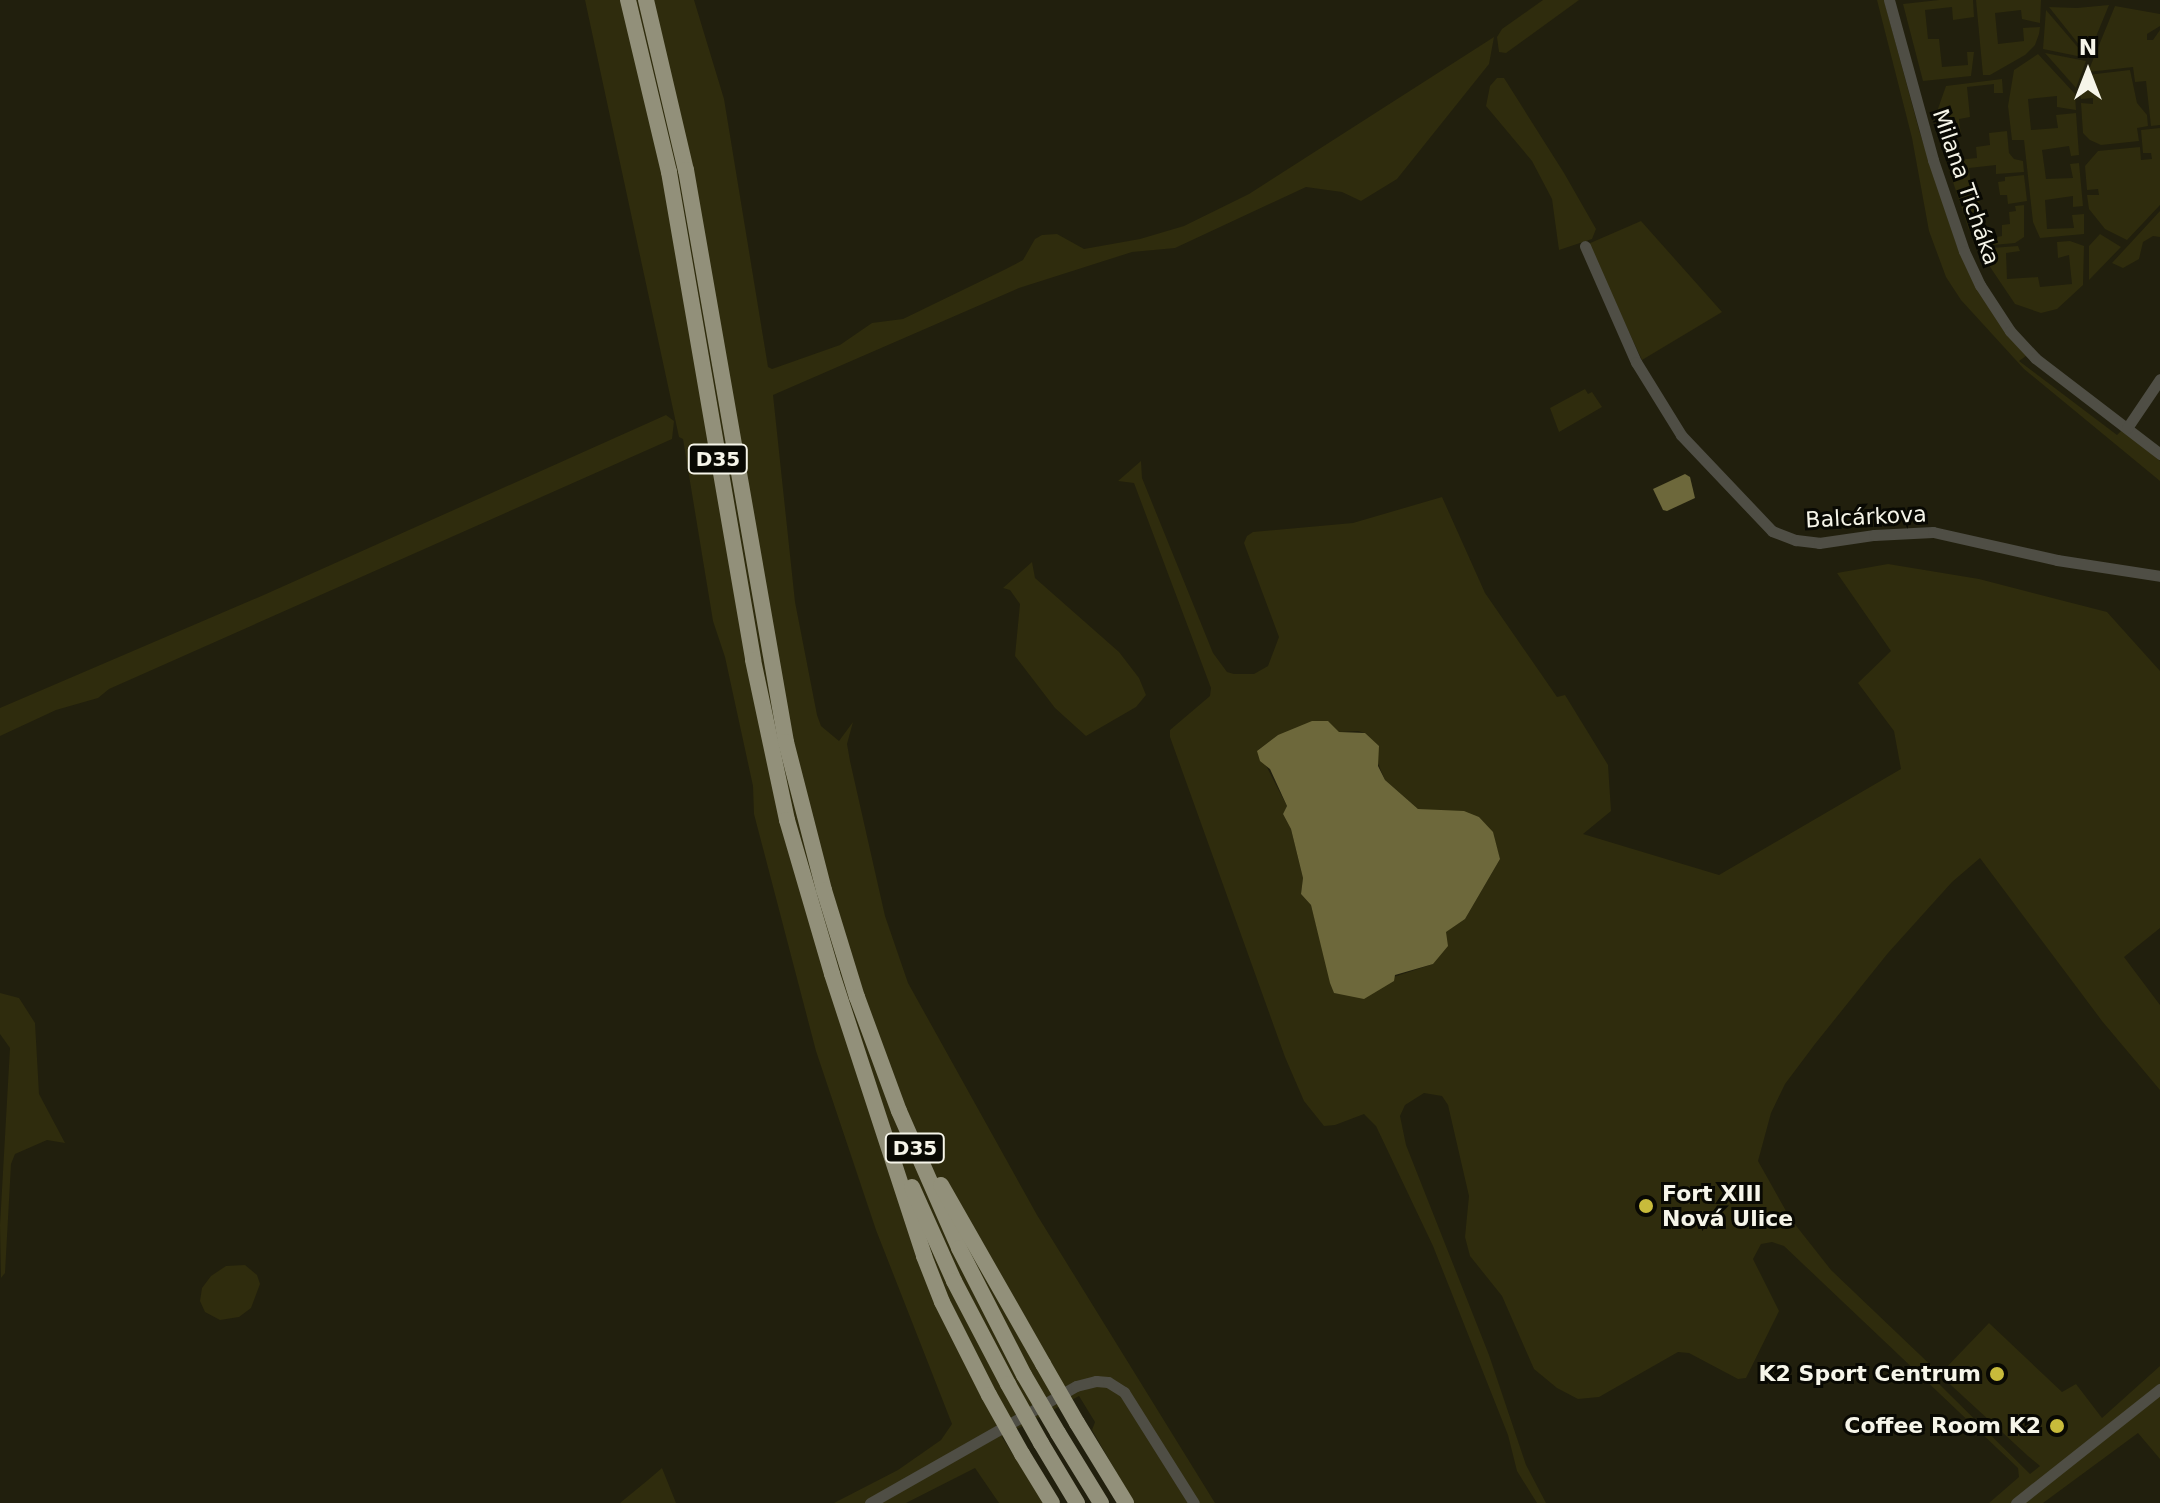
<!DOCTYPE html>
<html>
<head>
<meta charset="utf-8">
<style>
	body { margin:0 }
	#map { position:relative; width:2160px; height:1503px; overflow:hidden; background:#211f0d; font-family:"DejaVu Sans",sans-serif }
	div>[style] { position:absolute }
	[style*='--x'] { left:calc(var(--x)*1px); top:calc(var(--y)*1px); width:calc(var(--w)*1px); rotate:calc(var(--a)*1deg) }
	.green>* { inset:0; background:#2f2c0d }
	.water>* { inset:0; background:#6d683b }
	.minor>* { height:11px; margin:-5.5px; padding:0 5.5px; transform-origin:5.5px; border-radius:5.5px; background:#4f4e45 }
	.highway>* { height:16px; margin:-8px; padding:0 8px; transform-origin:8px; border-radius:8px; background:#92907a }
	.highway-bridge>* { height:16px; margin:-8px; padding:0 8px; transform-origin:8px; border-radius:8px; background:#92907a }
	.dots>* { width:22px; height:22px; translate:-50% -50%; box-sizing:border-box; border:4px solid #090903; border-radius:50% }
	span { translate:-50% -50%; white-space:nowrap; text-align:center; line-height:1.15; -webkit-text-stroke:6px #090903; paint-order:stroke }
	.shield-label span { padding:2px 6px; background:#090903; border:2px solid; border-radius:6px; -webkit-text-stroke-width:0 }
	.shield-label { font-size:20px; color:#f6f5e9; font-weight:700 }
	.street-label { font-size:22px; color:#f6f5e9 }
	.poi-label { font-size:22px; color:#f6f5e9; font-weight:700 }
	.left { translate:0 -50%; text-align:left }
	.right { translate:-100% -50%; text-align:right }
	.north { position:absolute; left:2048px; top:32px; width:80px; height:80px; -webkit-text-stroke:6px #090903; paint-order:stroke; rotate:0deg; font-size:22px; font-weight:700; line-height:32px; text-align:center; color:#f6f5e9 }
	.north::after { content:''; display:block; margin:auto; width:28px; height:36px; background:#f6f5e9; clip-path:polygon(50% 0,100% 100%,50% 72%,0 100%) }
</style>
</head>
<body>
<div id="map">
	<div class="green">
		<i style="clip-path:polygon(585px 0,694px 0,724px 99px,768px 367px,772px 369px,840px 345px,872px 323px,903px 319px,1006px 269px,1023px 260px,1035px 239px,1042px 235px,1057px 234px,1084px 249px,1140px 239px,1184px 226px,1249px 194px,1494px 37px,1489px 64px,1397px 179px,1361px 201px,1342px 192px,1306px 187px,1175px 248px,1132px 252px,1019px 288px,773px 395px,795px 602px,817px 715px,821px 726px,839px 741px,853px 722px,847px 744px,850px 761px,885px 916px,908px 983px,1037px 1215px,1215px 1503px,1134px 1503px,1092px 1430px,1095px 1422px,1079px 1396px,1002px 1437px,1044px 1503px,999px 1503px,975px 1468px,906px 1503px,834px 1503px,898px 1470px,941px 1440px,952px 1424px,876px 1230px,816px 1051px,754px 814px,753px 786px,725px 657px,713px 621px,683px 439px,679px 437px)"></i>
		<i style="clip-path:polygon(1543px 0,1579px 0,1506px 53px,1499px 52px,1497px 37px,1502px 29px)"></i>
		<i style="clip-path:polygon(1877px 0,1884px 0,1919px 130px,1957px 246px,2026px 356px,2019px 361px,2117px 435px,2122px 430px,2152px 454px,2160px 461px,2160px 481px,2024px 369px,1961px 300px,1946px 277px,1929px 231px,1912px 138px)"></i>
		<i style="clip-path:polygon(1939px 0,1973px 0,1974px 17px,1953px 20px,1952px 7px,1925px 10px,1928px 39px,1939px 39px,1942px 67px,1968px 65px,1967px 52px,1974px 52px,1971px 76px,1923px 81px,1903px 4px)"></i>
		<i style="clip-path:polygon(1976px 0,2041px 0,2040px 23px,2022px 19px,2021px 10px,1995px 13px,1998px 44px,2024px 41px,2023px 28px,2040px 27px,2039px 34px,2035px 45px,2025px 55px,1990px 75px,1983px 75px)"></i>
		<i style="clip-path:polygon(2109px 5px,2088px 56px,2049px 7px,2077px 8px)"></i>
		<i style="clip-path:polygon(2115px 6px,2160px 14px,2160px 26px,2147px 34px,2147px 40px,2153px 40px,2160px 30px,2160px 125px,2151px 126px,2146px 81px,2135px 82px,2133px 67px,2088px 72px)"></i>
		<i style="clip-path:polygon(2046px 10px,2087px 58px,2043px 49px)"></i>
		<i style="clip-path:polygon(2045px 53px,2086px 61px,2076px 88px)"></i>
		<i style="clip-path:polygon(2038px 54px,2075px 94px,2076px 110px,2057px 107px,2057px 96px,2028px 99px,2031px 130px,2058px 128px,2056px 115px,2076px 113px,2079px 155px,2071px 156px,2069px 146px,2042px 150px,2046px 179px,2073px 178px,2070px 164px,2079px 163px,2083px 206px,2073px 207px,2073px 196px,2045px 200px,2047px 229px,2074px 228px,2072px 215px,2084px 214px,2084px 234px,2040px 238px,2033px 222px,2024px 140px,2012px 140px,2008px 106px,2014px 70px)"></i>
		<i style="clip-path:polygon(2130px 70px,2137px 103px,2147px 115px,2148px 126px,2137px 128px,2139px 141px,2101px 145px,2090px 140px,2083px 133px,2081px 103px,2093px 104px,2093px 98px,2081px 99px,2080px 94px,2087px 75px)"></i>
		<i style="clip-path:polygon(1497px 78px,1504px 78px,1564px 173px,1596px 229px,1592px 239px,1559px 250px,1552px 199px,1532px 161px,1486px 106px,1490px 86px)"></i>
		<i style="clip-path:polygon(2002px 79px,2003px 93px,1994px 93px,1994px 84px,1967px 87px,1970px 117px,1959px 119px,1961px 135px,1956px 136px,1957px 150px,1943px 151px,1934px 120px,1946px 86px)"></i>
		<i style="clip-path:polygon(2160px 128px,2160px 205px,2127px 240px,2105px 229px,2089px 209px,2087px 195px,2099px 195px,2098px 189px,2087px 190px,2085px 166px,2098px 151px,2140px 147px,2141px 160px,2152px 159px,2151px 153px,2143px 153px,2141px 130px)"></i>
		<i style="clip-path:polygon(2007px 131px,2009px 153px,2014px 159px,2023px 161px,2024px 172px,1996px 174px,1996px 165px,1969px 168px,1972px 198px,1979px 198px,1982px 227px,1969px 230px,1946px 161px,1977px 158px,1976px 147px,1990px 145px,1989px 133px)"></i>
		<i style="clip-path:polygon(2024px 175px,2027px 201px,2008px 204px,2007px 195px,2000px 195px,1998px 182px,2005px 181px,2005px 177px)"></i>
		<i style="clip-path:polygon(2024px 205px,2024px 237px,2015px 243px,1993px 245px,1992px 238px,2002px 236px,2002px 225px,2010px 224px,2009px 212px,2016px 211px,2015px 206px)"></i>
		<i style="clip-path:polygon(2160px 211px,2160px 237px,2153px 236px,2143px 242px,2139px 259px,2123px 268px,2112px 263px)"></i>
		<i style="clip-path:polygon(1641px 221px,1722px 312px,1642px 360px,1588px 244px)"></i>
		<i style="clip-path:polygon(2100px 234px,2121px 247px,2089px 280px,2089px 246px)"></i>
		<i style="clip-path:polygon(2070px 241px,2084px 246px,2083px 285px,2057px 309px,2041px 313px,2015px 304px,1978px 249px,2018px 246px,2020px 251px,2006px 253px,2007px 279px,2038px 277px,2040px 287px,2072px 284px,2069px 255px,2058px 258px,2057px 242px)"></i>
		<i style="clip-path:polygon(1585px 389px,1588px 394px,1592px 392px,1602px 407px,1559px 432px,1550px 408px)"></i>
		<i style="clip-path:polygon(666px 415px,674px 421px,672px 439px,109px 689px,98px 698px,56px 710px,0 736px,0 708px,266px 594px)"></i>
		<i style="clip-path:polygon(evenodd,1141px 461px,1142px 478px,1213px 653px,1227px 672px,1234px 674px,1254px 674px,1268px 666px,1279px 637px,1244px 543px,1247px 536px,1253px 532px,1353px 523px,1442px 497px,1485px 593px,1557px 697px,1565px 695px,1608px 765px,1611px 811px,1583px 834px,1719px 875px,1901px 769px,1894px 731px,1858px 683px,1891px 651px,1837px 573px,1888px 564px,1979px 579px,2107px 612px,2160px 671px,2160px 928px,2124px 957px,2160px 1005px,2160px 1090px,2102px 1021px,1980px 858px,1952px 882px,1888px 953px,1815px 1044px,1785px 1084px,1771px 1113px,1758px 1161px,1790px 1218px,1831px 1270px,1940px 1374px,1989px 1323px,2062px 1392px,2076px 1384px,2102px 1418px,2160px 1366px,2160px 1459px,2138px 1433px,2043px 1503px,1989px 1503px,2019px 1477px,2018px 1468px,1784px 1246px,1772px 1242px,1761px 1244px,1753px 1259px,1779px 1311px,1746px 1378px,1738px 1379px,1689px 1353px,1678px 1352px,1599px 1397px,1578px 1399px,1557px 1388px,1534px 1369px,1502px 1296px,1470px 1256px,1465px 1237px,1469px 1196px,1448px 1105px,1442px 1096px,1424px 1093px,1405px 1105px,1400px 1116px,1406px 1145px,1489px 1355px,1526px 1465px,1546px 1503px,1537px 1503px,1517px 1471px,1508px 1435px,1433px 1246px,1376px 1126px,1364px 1114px,1335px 1125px,1324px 1126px,1304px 1101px,1285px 1057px,1170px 737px,1170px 730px,1210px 696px,1211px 688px,1134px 483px,1118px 481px,1141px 461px,1358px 731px,1365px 733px,1385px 780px,1418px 809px,1479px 817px,1492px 832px,1500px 859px,1465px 919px,1445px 932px,1433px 964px,1342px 994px,1334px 993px,1311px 905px,1301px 894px,1303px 878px,1291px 829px,1283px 814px,1287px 806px,1258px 750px,1278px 735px,1358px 731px,1141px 461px,1940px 1375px,2028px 1456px,2040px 1466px,2030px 1474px,1936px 1381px,1940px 1375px)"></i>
		<i style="clip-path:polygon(1032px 562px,1035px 578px,1119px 652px,1139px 678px,1146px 695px,1136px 707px,1086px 736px,1055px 708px,1015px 656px,1020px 604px,1010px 590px,1003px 588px)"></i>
		<i style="clip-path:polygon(0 993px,19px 998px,35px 1023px,39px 1094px,65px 1143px,47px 1140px,15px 1154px,11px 1164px,5px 1273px,1px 1278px,0 1225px,10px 1048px,0 1034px)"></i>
		<i style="clip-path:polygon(245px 1265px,257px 1275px,260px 1284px,251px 1308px,239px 1317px,220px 1320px,205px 1312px,200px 1301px,202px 1288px,211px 1276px,226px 1266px)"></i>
		<i style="clip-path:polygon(662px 1468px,676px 1503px,620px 1503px,648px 1480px)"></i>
	</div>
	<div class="water">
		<i style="clip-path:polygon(1685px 474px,1690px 477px,1695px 498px,1667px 511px,1663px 510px,1653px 489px)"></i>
		<i style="clip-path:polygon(1312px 721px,1328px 721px,1339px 732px,1365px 733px,1379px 746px,1378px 766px,1385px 780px,1418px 809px,1464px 811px,1479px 817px,1493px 832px,1500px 859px,1465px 919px,1446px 932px,1448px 946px,1433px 964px,1395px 975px,1394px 981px,1364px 999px,1334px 993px,1330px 983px,1311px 905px,1301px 894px,1303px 878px,1291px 829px,1283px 814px,1287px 806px,1270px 769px,1260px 761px,1257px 751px,1278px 735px)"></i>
	</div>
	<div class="minor">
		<i style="--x:1889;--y:0;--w:166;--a:74.6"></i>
		<i style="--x:1933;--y:160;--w:96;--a:71.2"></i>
		<i style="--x:1964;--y:251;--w:38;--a:65"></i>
		<i style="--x:1980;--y:285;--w:55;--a:56.9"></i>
		<i style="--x:2010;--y:331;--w:37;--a:47"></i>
		<i style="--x:2035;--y:358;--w:158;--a:37.5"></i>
		<i style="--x:1585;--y:246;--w:127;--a:66.3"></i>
		<i style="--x:1636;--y:362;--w:86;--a:58.3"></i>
		<i style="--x:1681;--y:435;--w:132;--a:46.5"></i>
		<i style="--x:1772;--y:531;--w:26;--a:21"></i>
		<i style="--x:1796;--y:540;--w:23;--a:7"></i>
		<i style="--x:1819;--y:543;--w:56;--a:-8.3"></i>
		<i style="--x:1874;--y:535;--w:59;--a:-2.9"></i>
		<i style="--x:1933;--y:532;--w:127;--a:12.7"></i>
		<i style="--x:2057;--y:560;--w:104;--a:8.8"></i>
		<i style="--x:2127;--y:428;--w:59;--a:-56"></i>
		<i style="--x:870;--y:1503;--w:237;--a:-29.6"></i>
		<i style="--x:1076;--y:1386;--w:21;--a:-14"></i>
		<i style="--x:1096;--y:1381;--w:12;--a:5"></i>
		<i style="--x:1108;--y:1382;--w:19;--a:32"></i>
		<i style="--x:1124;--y:1392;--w:131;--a:57.8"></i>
		<i style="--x:2016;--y:1503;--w:184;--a:-38.4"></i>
	</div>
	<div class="highway">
		<i style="--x:628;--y:0;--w:177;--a:76.6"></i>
		<i style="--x:669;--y:172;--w:495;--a:80.2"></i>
		<i style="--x:753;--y:660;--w:164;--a:78"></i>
		<i style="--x:787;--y:820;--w:160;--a:73.7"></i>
		<i style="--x:832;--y:974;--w:297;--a:71.9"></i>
		<i style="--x:924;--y:1256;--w:49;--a:68.6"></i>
		<i style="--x:942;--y:1302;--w:104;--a:63.2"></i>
		<i style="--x:646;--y:0;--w:175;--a:76.8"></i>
		<i style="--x:686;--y:170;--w:581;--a:80.08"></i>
		<i style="--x:786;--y:742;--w:153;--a:75.6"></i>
		<i style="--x:824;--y:890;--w:112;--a:72.9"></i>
		<i style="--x:857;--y:997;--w:121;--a:69.8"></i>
		<i style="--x:899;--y:1111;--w:150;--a:66.3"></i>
		<i style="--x:959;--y:1248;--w:143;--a:62.9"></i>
		<i style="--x:941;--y:1185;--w:206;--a:60.3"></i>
		<i style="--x:912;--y:1187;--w:103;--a:65.9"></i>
		<i style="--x:954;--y:1281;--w:116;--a:62.3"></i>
		<i style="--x:1077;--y:1423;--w:94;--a:58.5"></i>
		<i style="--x:1058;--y:1433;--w:82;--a:58.4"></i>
		<i style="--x:1041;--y:1443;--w:70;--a:59"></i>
		<i style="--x:1022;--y:1454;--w:57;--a:58.5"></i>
	</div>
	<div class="highway-bridge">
		<i style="--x:1043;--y:1364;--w:68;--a:60"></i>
		<i style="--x:1024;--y:1375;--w:67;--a:59.6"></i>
		<i style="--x:1008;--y:1384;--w:68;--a:60.8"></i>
		<i style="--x:989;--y:1395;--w:68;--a:60.8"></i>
	</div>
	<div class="dots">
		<i style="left:1646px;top:1206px;background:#c8bb3b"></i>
		<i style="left:1997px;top:1374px;background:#c8bb3b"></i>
		<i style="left:2057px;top:1426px;background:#c8bb3b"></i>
	</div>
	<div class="shield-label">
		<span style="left:718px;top:459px">D35</span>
		<span style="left:915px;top:1148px">D35</span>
	</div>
	<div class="street-label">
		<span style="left:1966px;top:187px;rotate:71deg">Milana Ticháka</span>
		<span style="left:1866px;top:517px;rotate:-3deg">Balcárkova</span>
	</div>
	<div class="poi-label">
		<span class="left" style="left:1662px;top:1206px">Fort XIII<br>Nová Ulice</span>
		<span class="right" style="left:1981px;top:1374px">K2 Sport Centrum</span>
		<span class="right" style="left:2041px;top:1426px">Coffee Room K2</span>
	</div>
	<div class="north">N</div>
</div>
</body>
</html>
